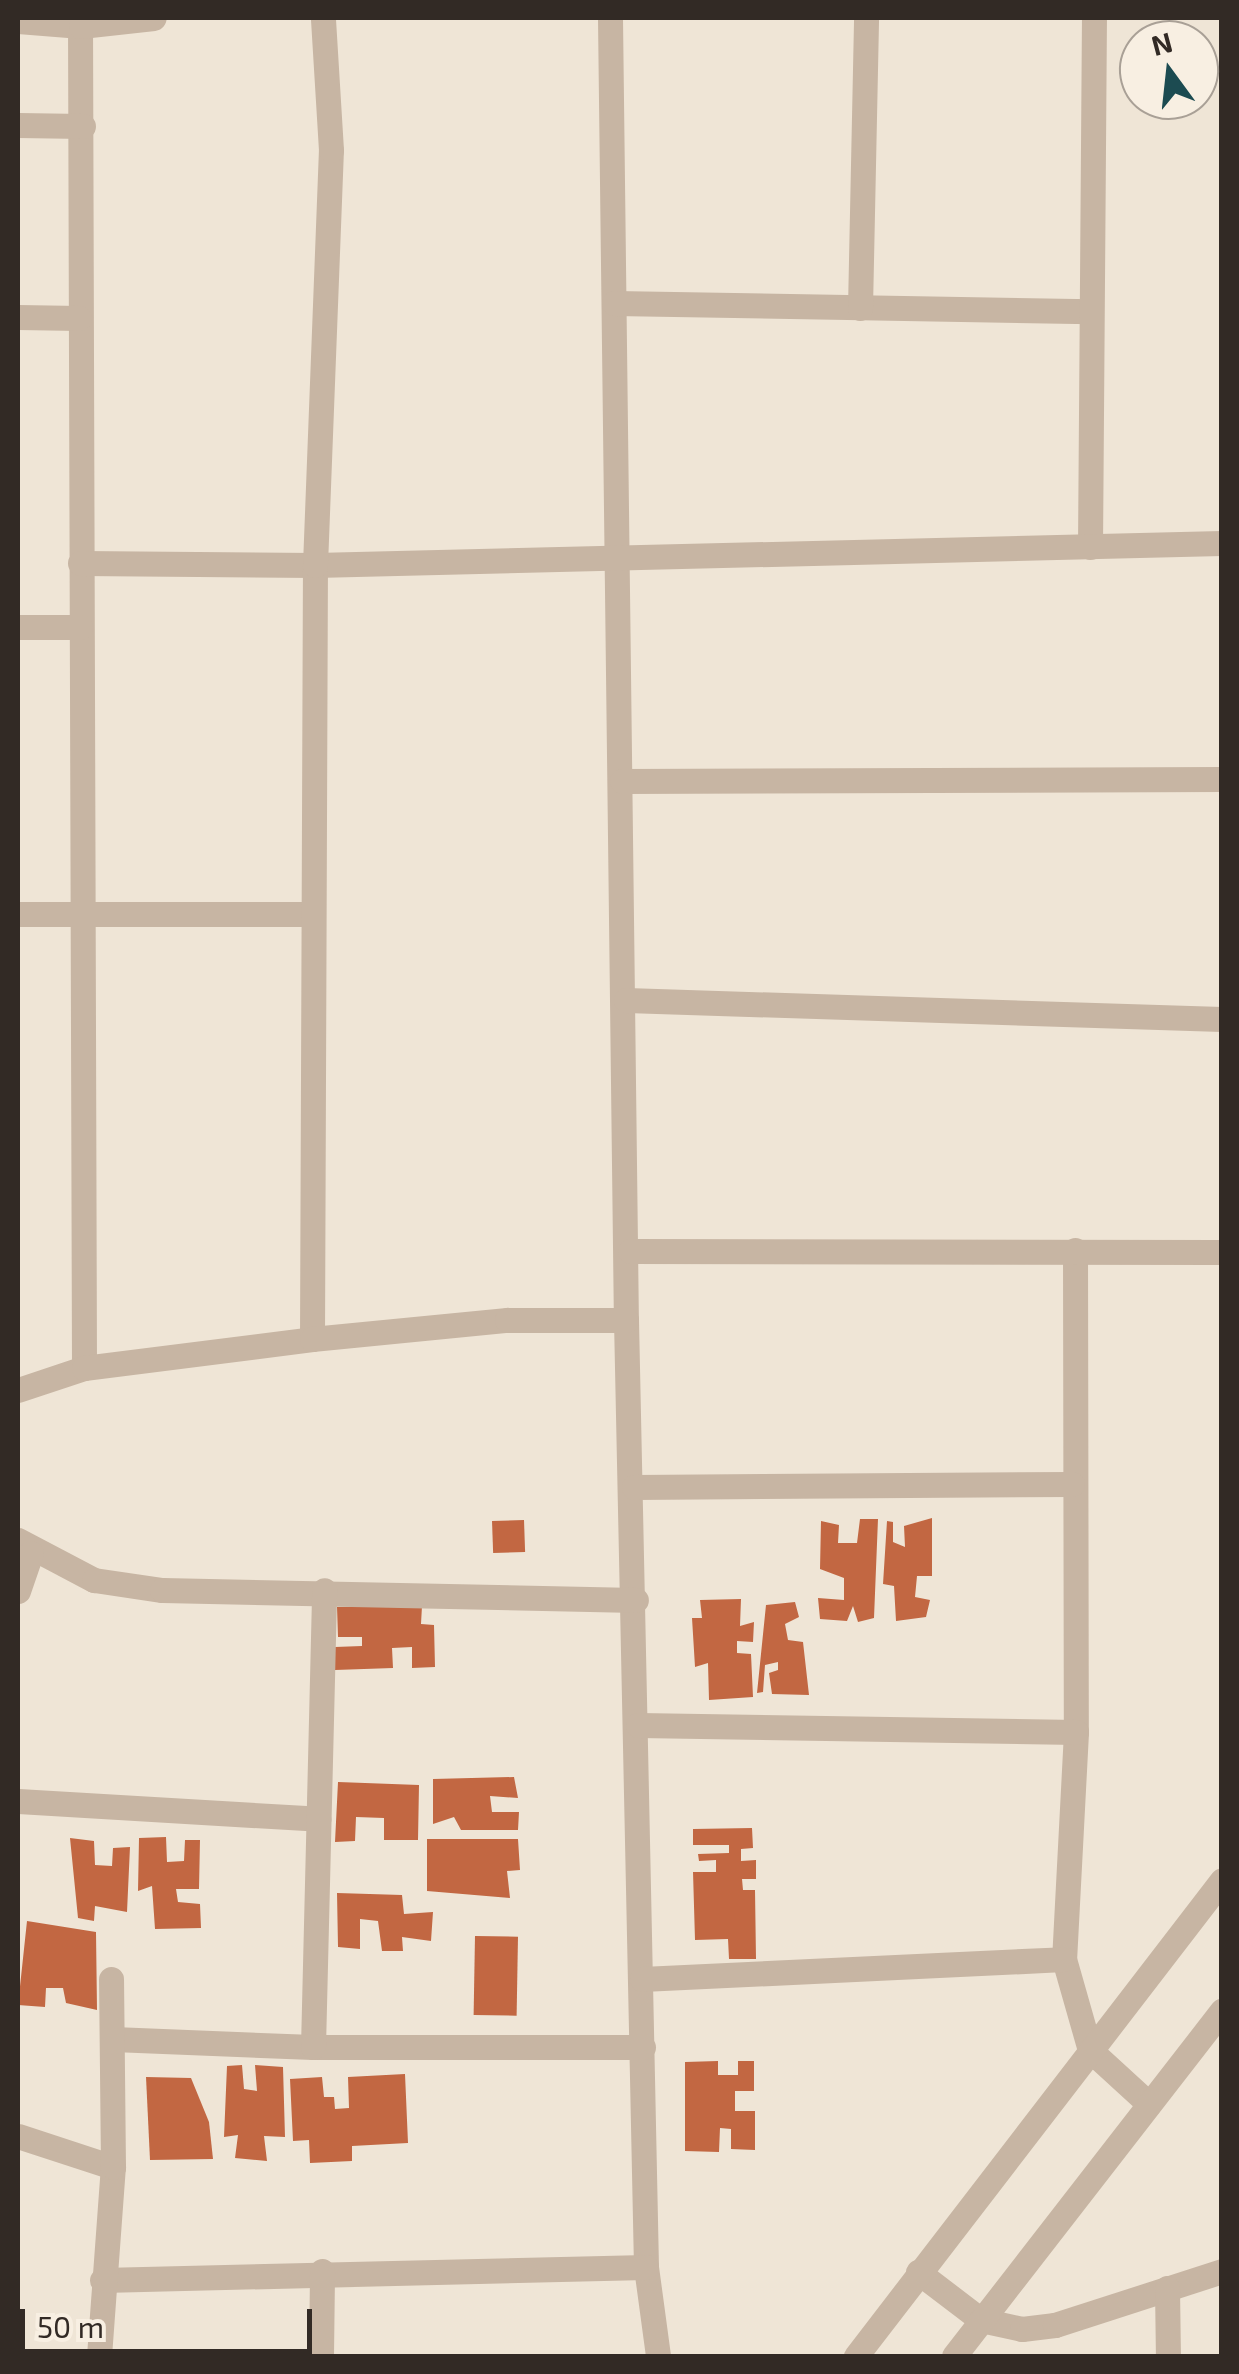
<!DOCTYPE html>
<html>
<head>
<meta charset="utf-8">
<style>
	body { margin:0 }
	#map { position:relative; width:1239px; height:2374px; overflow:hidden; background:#efe5d6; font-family:"Exo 2",sans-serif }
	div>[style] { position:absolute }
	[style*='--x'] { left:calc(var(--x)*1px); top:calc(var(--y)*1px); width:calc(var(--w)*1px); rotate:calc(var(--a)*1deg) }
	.building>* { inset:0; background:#c26742; transform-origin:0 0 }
	.minor>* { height:25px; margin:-12.5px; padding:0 12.5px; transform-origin:12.5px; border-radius:12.5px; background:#c7b5a3 }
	span { translate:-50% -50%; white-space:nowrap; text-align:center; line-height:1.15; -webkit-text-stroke:8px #f8efe2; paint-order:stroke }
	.frame { position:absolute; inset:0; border:20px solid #322a25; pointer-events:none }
	.north { position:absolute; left:1119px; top:20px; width:100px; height:100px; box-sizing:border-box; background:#f8efe2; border:2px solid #a9a096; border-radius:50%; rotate:345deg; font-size:28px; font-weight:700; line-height:40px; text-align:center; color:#322a25 }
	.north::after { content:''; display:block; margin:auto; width:35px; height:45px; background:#1c4b51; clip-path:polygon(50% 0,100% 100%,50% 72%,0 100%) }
	.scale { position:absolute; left:20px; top:2309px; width:292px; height:45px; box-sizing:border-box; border:5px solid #322a25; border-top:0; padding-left:12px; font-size:30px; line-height:35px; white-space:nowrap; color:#322a25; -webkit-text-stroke:8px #f8efe2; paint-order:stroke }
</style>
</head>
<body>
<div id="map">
	<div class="building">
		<i style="clip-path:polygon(932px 1518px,932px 1576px,917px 1576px,915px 1597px,930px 1600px,926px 1617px,896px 1621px,894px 1586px,883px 1584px,887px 1521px,893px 1522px,893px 1542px,905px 1547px,904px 1526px)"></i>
		<i style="clip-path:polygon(860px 1519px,878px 1519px,874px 1618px,858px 1622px,853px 1606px,847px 1621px,820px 1619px,818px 1598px,844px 1600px,844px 1578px,820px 1569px,821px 1521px,839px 1525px,838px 1543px,857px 1543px)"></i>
		<i style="left:524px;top:1520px;width:32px;height:32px;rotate:88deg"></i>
		<i style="clip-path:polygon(741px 1599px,740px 1626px,754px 1622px,753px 1642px,737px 1641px,737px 1653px,751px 1654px,753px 1697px,709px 1700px,708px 1663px,695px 1667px,692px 1618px,702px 1618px,700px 1600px)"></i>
		<i style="clip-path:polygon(795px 1602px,799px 1617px,785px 1624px,788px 1640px,803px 1642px,809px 1695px,772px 1694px,769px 1673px,778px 1670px,778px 1662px,765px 1665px,763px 1692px,757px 1693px,766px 1605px)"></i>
		<i style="clip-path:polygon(422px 1606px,421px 1624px,434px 1625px,435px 1667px,412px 1668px,412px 1647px,392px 1648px,393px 1668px,335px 1670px,335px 1647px,362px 1646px,362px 1637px,338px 1637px,337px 1607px)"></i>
		<i style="clip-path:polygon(514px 1777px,518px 1798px,490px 1796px,492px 1812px,519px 1812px,518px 1830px,461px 1830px,454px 1817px,433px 1824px,433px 1779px)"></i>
		<i style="clip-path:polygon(338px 1782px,419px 1785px,418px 1840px,384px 1840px,384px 1818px,356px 1817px,355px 1841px,335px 1842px)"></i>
		<i style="clip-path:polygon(752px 1828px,753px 1848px,741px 1849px,741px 1861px,756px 1860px,756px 1879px,742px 1879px,743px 1890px,755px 1890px,756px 1959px,729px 1959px,728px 1939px,695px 1940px,693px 1872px,716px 1872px,716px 1860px,699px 1861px,698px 1854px,729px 1853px,729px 1845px,693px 1845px,693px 1829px)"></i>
		<i style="clip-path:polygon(166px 1837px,167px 1862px,184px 1861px,185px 1840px,200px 1840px,199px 1889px,176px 1889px,178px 1902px,200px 1904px,201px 1928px,155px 1929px,152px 1886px,138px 1891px,139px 1838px)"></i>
		<i style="clip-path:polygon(70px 1838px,94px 1841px,95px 1865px,112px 1866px,113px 1848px,130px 1847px,127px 1912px,95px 1906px,94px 1921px,78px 1918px)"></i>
		<i style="clip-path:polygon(427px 1839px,518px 1839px,520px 1870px,507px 1871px,510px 1898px,427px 1891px)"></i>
		<i style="clip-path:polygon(337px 1893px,402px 1895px,404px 1914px,433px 1912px,431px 1941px,402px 1937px,403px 1951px,382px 1951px,378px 1921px,360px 1919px,360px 1949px,338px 1947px)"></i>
		<i style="clip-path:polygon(27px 1921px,96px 1932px,97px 2010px,66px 2003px,63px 1988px,46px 1988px,45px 2007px,18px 2005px)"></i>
		<i style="left:475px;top:1936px;width:43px;height:79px;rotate:1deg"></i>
		<i style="clip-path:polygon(718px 2061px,718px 2075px,738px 2075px,738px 2061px,754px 2061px,754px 2091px,735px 2091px,735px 2111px,755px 2111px,755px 2150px,731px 2149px,731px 2129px,720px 2128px,719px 2152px,685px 2151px,685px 2062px)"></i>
		<i style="clip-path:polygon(242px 2065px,244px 2089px,257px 2091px,255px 2065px,283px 2067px,285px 2137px,264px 2136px,267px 2161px,235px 2158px,238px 2135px,224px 2137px,227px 2066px)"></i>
		<i style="clip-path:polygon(405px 2074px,408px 2143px,352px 2146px,352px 2161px,310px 2163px,309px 2140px,293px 2141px,290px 2079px,322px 2077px,324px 2097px,334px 2097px,335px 2109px,349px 2108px,348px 2077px)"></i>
		<i style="clip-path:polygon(146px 2077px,191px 2078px,209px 2122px,213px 2159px,150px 2160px)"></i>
	</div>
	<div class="minor">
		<i style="--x:80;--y:18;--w:1350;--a:89.83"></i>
		<i style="--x:610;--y:18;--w:1302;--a:89.3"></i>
		<i style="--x:626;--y:1320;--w:947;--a:88.79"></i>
		<i style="--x:646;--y:2267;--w:90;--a:82.3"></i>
		<i style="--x:18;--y:21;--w:63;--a:4.5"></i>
		<i style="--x:81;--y:26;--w:73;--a:-6.3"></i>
		<i style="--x:18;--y:125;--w:65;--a:0.9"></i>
		<i style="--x:614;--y:303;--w:477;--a:1"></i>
		<i style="--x:860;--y:308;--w:290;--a:-88.8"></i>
		<i style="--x:18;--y:317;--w:61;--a:0.9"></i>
		<i style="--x:1090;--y:547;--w:529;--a:-89.57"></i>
		<i style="--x:80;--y:563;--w:235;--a:0.5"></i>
		<i style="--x:315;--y:565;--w:907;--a:-1.39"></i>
		<i style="--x:18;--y:627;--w:62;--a:0"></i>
		<i style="--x:622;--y:781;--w:600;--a:-0.19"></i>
		<i style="--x:18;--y:914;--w:294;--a:0"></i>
		<i style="--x:626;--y:1000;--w:596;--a:1.83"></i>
		<i style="--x:1075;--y:1250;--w:482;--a:89.9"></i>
		<i style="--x:1076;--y:1732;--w:227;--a:93"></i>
		<i style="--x:1064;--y:1959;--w:95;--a:74.1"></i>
		<i style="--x:1090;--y:2050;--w:80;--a:42.5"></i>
		<i style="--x:630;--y:1251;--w:592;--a:0.1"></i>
		<i style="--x:312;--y:1339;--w:774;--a:-89.78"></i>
		<i style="--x:315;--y:565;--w:415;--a:-87.8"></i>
		<i style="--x:331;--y:150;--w:132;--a:-93.5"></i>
		<i style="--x:18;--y:1390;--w:70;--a:-18.4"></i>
		<i style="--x:84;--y:1368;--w:230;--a:-7.2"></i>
		<i style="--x:312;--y:1339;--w:196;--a:-5.6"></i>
		<i style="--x:507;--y:1320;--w:119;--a:0"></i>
		<i style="--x:634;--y:1487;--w:438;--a:-0.4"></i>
		<i style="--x:18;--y:1540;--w:86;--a:27.8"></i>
		<i style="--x:94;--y:1580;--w:69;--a:8.4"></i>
		<i style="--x:162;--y:1590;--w:474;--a:1.2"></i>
		<i style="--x:18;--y:1591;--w:40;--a:-71.1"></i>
		<i style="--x:638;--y:1725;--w:438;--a:0.9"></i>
		<i style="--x:18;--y:1801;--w:301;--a:3.4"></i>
		<i style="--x:642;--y:1979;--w:422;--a:-2.7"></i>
		<i style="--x:113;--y:2039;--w:200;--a:2.3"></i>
		<i style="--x:313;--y:2047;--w:330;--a:0"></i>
		<i style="--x:313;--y:2047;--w:457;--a:-88.6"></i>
		<i style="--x:18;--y:2136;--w:100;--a:18.1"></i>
		<i style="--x:918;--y:2272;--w:79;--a:37.3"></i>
		<i style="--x:981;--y:2320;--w:42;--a:12.4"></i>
		<i style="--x:1022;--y:2329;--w:33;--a:-7"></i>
		<i style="--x:1055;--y:2325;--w:176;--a:-17.9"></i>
		<i style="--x:102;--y:2280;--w:544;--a:-1.37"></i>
		<i style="--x:1167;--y:2288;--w:68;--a:89.2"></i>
		<i style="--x:99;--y:2356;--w:190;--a:-85.8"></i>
		<i style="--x:113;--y:2167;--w:188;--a:-90.6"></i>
		<i style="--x:321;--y:2356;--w:85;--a:-89.3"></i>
		<i style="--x:856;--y:2356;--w:600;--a:-52.44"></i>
		<i style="--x:954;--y:2356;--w:437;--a:-52.2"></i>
	</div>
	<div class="frame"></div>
	<div class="north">N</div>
	<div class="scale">50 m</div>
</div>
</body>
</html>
